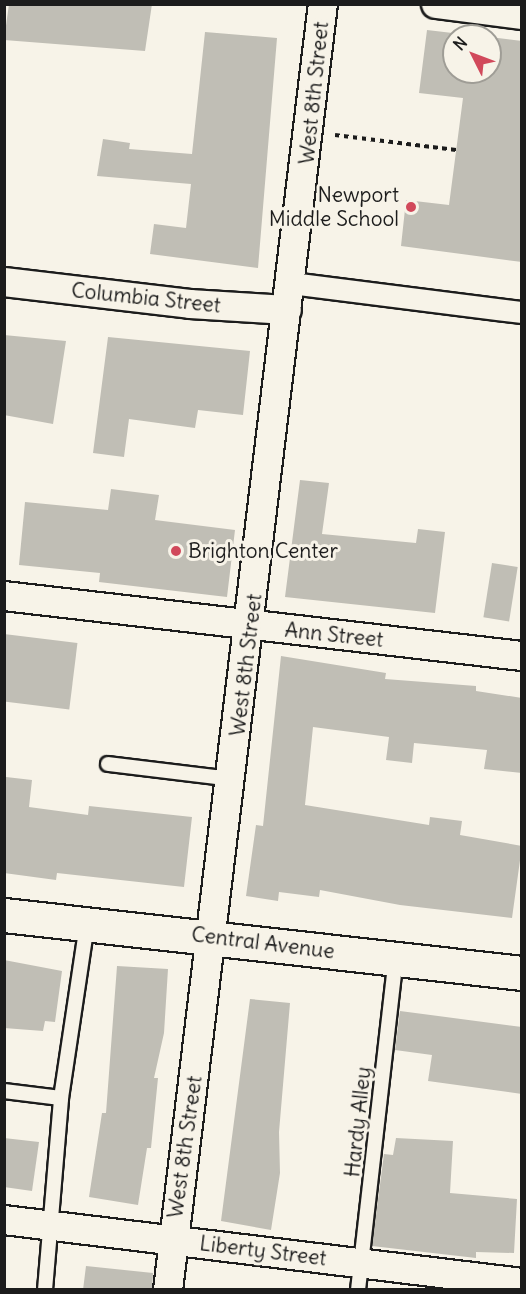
<!DOCTYPE html>
<html>
<head>
<meta charset="utf-8">
<style>
	body { margin:0 }
	#map { position:relative; width:526px; height:1294px; overflow:hidden; background:#f7f3e8; font-family:Delius,sans-serif }
	div>[style] { position:absolute }
	[style*='--x'] { left:calc(var(--x)*1px); top:calc(var(--y)*1px); width:calc(var(--w)*1px); rotate:calc(var(--a)*1deg) }
	.building>* { inset:0; background:#c0beb5; transform-origin:0 0 }
	.path>* { height:4px; margin-top:-2px; transform-origin:0; background:repeating-linear-gradient(90deg,#1c1c1c 0 4.5px,transparent 0 9px) }
	.roads { filter:drop-shadow(2px 0 #1c1c1c) drop-shadow(-2px 0 #1c1c1c) drop-shadow(0 2px #1c1c1c) drop-shadow(0 -2px #1c1c1c) }
	.service>* { height:14px; margin:-7px; padding:0 7px; transform-origin:7px; border-radius:7px; background:#f7f3e8 }
	.pedestrian>* { height:21px; margin:-10.5px; padding:0 10.5px; transform-origin:10.5px; border-radius:10.5px; background:#f7f3e8 }
	.minor>* { height:28px; margin:-14px; padding:0 14px; transform-origin:14px; border-radius:14px; background:#f7f3e8 }
	.tertiary>* { height:33px; margin:-16.5px; padding:0 16.5px; transform-origin:16.5px; border-radius:16.5px; background:#f7f3e8 }
	.dots>* { width:16px; height:16px; translate:-50% -50%; box-sizing:border-box; border:3px solid #f7f3e8; border-radius:50% }
	span { translate:-50% -50%; white-space:nowrap; text-align:center; line-height:1.15; -webkit-text-stroke:6px #f7f3e8; paint-order:stroke }
	.street-label { font-size:21px; color:#1c1c1c }
	.poi-label { font-size:21px; color:#1c1c1c }
	.right { translate:-100% -50%; text-align:right }
	.left { translate:0 -50%; text-align:left }
	.frame { position:absolute; inset:0; border:6px solid #1c1c1c; pointer-events:none }
	.north { position:absolute; left:442px; top:24px; width:60px; height:60px; box-sizing:border-box; background:#f7f3e8; border:2px solid #9f9d96; border-radius:50%; rotate:312deg; font-size:16px; font-weight:700; line-height:24px; text-align:center; color:#1c1c1c }
	.north::after { content:''; display:block; margin:auto; width:21px; height:27px; background:#d1495b; clip-path:polygon(50% 0,100% 100%,50% 72%,0 100%) }
</style>
</head>
<body>
<div id="map">
	<div class="building">
		<i style="clip-path:polygon(9px 4px,152px 4px,145px 51px,4px 40px)"></i>
		<i style="clip-path:polygon(427px 30px,478px 36px,454px 36px,454px 72px,490px 72px,490px 37px,522px 41px,522px 262px,401px 246px,406px 200px,449px 205px,463px 98px,419px 93px)"></i>
		<i style="clip-path:polygon(205px 32px,277px 38px,258px 268px,150px 254px,154px 224px,186px 228px,191px 184px,97px 176px,103px 139px,130px 143px,129px 149px,192px 154px)"></i>
		<i style="clip-path:polygon(4px 335px,66px 341px,53px 424px,4px 415px)"></i>
		<i style="clip-path:polygon(108px 337px,250px 351px,243px 415px,198px 410px,195px 428px,129px 419px,124px 457px,93px 453px)"></i>
		<i style="clip-path:polygon(300px 480px,329px 483px,322px 534px,416px 543px,418px 529px,445px 532px,435px 613px,285px 597px)"></i>
		<i style="clip-path:polygon(111px 489px,159px 495px,155px 520px,235px 530px,227px 597px,99px 582px,100px 573px,19px 565px,25px 502px,108px 510px)"></i>
		<i style="left:492px;top:563px;width:26px;height:55px;rotate:9deg"></i>
		<i style="left:4px;top:634px;width:74px;height:67px;rotate:7deg"></i>
		<i style="clip-path:polygon(281px 656px,386px 673px,385px 679px,476px 686px,476px 691px,522px 698px,522px 773px,484px 769px,487px 750px,414px 743px,412px 763px,386px 760px,389px 737px,313px 727px,305px 805px,429px 825px,430px 817px,462px 821px,460px 835px,522px 846px,512px 918px,400px 905px,320px 890px,319px 897px,279px 892px,278px 901px,246px 896px,256px 825px,263px 826px)"></i>
		<i style="clip-path:polygon(6px 777px,32px 780px,29px 807px,88px 815px,89px 806px,192px 817px,184px 887px,57px 873px,56px 880px,4px 873px)"></i>
		<i style="clip-path:polygon(4px 960px,62px 971px,55px 1022px,45px 1021px,43px 1031px,4px 1028px)"></i>
		<i style="clip-path:polygon(117px 966px,168px 969px,164px 1033px,154px 1078px,158px 1078px,151px 1148px,147px 1148px,138px 1205px,89px 1197px,102px 1113px,106px 1113px)"></i>
		<i style="clip-path:polygon(250px 999px,290px 1003px,279px 1132px,280px 1173px,271px 1230px,221px 1221px)"></i>
		<i style="clip-path:polygon(400px 1011px,522px 1027px,522px 1094px,428px 1081px,432px 1055px,395px 1050px)"></i>
		<i style="clip-path:polygon(4px 1138px,39px 1142px,32px 1191px,4px 1187px)"></i>
		<i style="clip-path:polygon(396px 1138px,453px 1141px,450px 1193px,517px 1199px,514px 1253px,476px 1252px,476px 1258px,372px 1246px,384px 1154px,393px 1155px)"></i>
		<i style="clip-path:polygon(86px 1266px,153px 1273px,152px 1290px,83px 1290px)"></i>
	</div>
	<div class="path">
		<i style="--x:335;--y:135;--w:122;--a:7.1"></i>
	</div>
	<div class="roads">
		<div class="service">
			<i style="--x:108;--y:764;--w:125;--a:6.9"></i>
			<i style="--x:4;--y:1091;--w:57;--a:7"></i>
			<i style="--x:45;--y:1290;--w:193;--a:-85.2"></i>
			<i style="--x:61;--y:1098;--w:177;--a:-81.5"></i>
			<i style="--x:358;--y:1290;--w:334;--a:-83.5"></i>
		</div>
		<div class="pedestrian">
			<i style="--x:291;--y:283;--w:233;--a:7.2"></i>
		</div>
		<div class="minor">
			<i style="--x:436;--y:4;--w:87;--a:7.3"></i>
			<i style="--x:4;--y:282;--w:187;--a:6.7"></i>
			<i style="--x:190;--y:304;--w:97;--a:3.5"></i>
			<i style="--x:4;--y:596;--w:521;--a:6.61"></i>
			<i style="--x:4;--y:1220;--w:522;--a:6.93"></i>
			<i style="--x:168;--y:1290;--w:1295;--a:-83.13"></i>
		</div>
		<div class="tertiary">
			<i style="--x:4;--y:915;--w:521;--a:6.39"></i>
		</div>
	</div>
	<div class="dots">
		<i style="left:411px;top:207px;background:#d1495b"></i>
		<i style="left:176px;top:551px;background:#d1495b"></i>
	</div>
	<div class="street-label">
		<span style="left:314px;top:93px;rotate:-84deg">West 8th Street</span>
		<span style="left:146px;top:298px;rotate:6deg">Columbia Street</span>
		<span style="left:334px;top:635px;rotate:6deg">Ann Street</span>
		<span style="left:246px;top:665px;rotate:-83deg">West 8th Street</span>
		<span style="left:263px;top:943px;rotate:7deg">Central Avenue</span>
		<span style="left:358px;top:1122px;rotate:-84deg">Hardy Alley</span>
		<span style="left:185px;top:1147px;rotate:-82deg">West 8th Street</span>
		<span style="left:263px;top:1251px;rotate:7deg">Liberty Street</span>
	</div>
	<div class="poi-label">
		<span class="right" style="left:399px;top:207px">Newport<br>Middle School</span>
		<span class="left" style="left:188px;top:551px">Brighton Center</span>
	</div>
	<div class="frame"></div>
	<div class="north">N</div>
</div>
</body>
</html>
